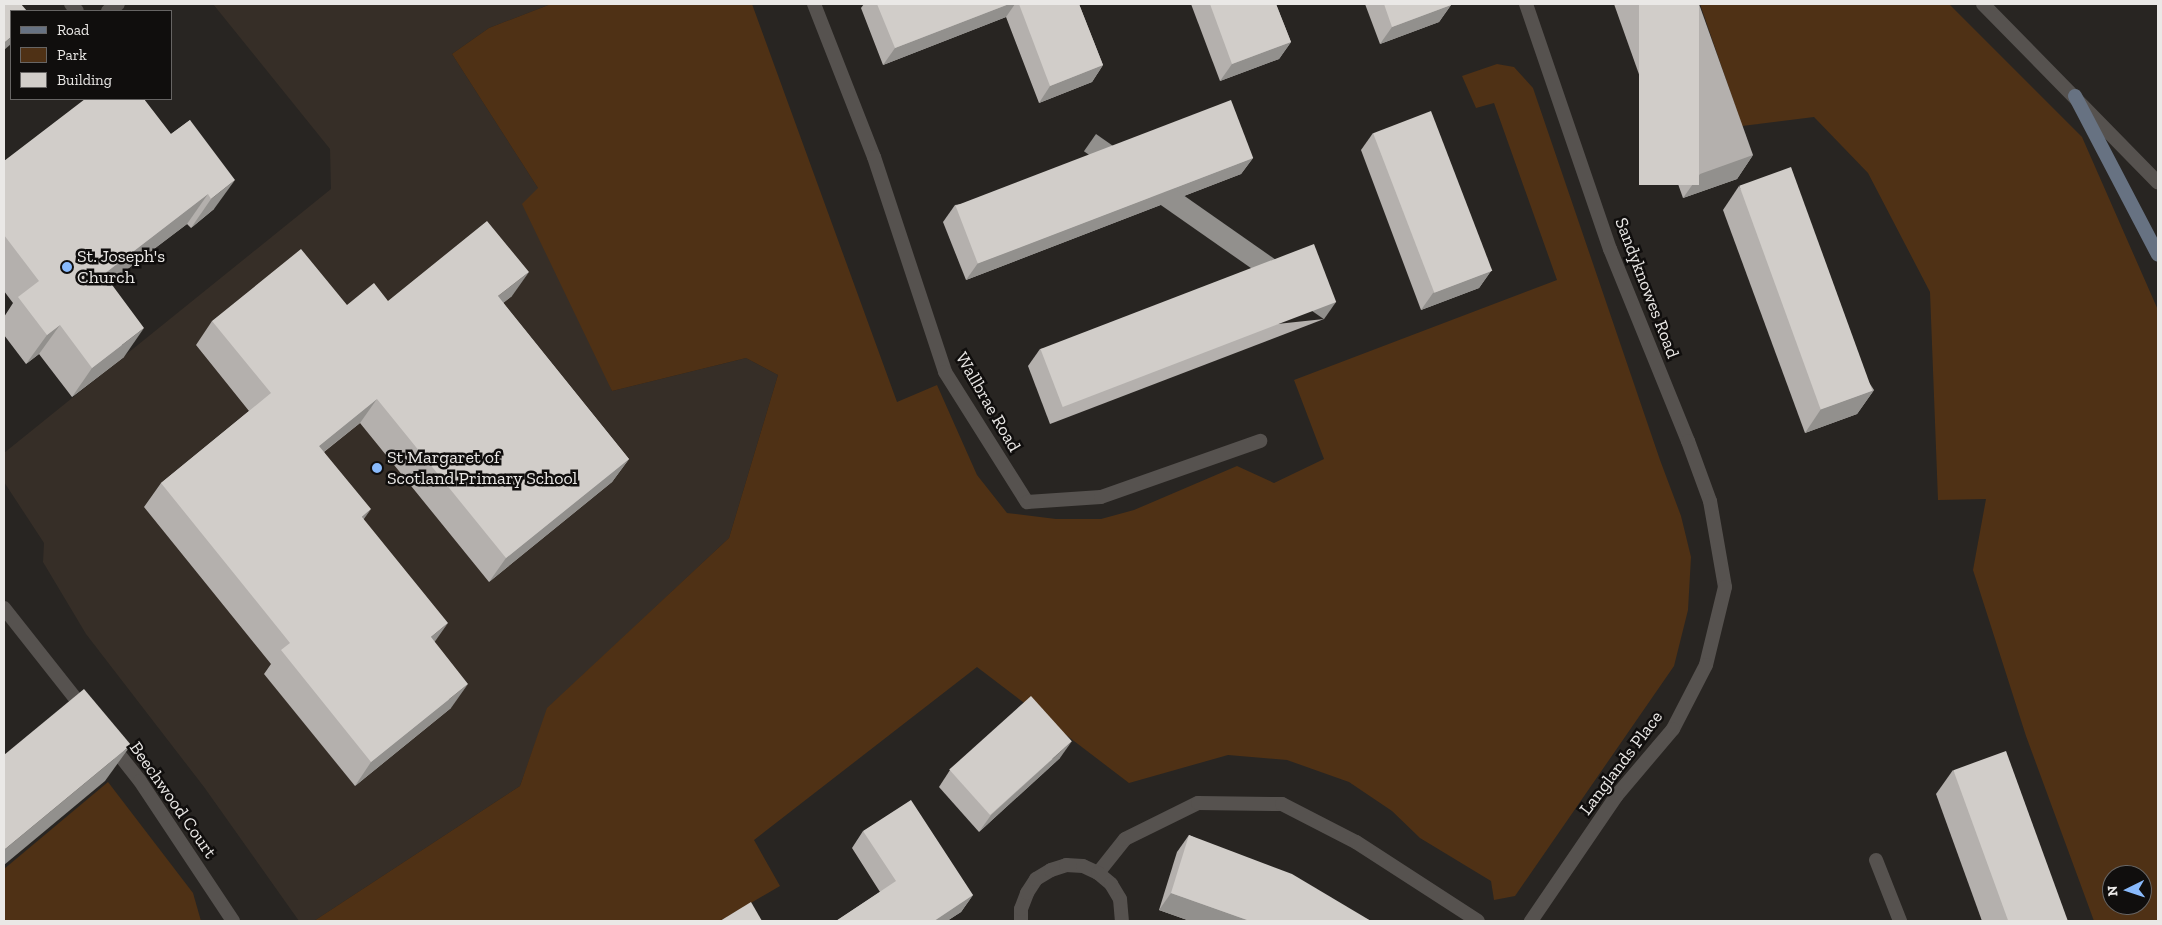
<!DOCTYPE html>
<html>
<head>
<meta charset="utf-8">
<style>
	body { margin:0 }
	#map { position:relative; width:2162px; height:925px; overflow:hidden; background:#282522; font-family:"Zilla Slab",serif }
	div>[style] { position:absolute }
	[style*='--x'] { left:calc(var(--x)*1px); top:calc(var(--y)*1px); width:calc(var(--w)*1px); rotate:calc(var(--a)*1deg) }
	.built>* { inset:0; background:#362e27 }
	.green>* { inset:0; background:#4f3115 }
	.minor>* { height:14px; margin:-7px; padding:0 7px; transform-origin:7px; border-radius:7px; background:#56524f }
	.tertiary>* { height:14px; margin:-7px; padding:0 7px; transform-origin:7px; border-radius:7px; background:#56524f }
	.secondary>* { height:14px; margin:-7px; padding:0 7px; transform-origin:7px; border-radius:7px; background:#677282 }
	.wall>* { inset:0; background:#b4b0ad }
	.shaded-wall>* { inset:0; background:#92908d; transform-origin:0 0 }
	.building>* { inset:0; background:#d1cdc9; transform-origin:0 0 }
	.dots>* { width:14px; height:14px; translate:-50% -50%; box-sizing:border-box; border:2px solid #100e0d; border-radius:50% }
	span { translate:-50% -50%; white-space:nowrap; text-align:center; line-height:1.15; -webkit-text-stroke:5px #100e0d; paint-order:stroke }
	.poi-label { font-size:18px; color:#eae8e6 }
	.left { translate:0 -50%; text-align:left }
	.street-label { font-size:18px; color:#eae8e6 }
	.frame { position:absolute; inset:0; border:5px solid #eae8e6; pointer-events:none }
	.legend { position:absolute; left:10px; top:10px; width:162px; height:90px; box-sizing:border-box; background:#100e0d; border:1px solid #676564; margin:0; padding:6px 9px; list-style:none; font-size:15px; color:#eae8e6 }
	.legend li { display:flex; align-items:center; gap:10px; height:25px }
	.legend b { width:25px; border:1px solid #676564 }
	.north { position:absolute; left:2102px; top:865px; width:50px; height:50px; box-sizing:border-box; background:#100e0d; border:1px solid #676564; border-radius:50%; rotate:266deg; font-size:14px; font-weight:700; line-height:20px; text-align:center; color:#eae8e6 }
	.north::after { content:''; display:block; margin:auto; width:18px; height:22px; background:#89bafc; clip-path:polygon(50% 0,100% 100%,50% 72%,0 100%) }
</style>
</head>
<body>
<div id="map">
	<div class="built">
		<i style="clip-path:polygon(213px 4px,551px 4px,489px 28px,452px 54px,538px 188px,612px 391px,746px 358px,778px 375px,729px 538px,548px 708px,520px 786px,314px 921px,299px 921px,204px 787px,86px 634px,43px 562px,44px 543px,4px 482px,4px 453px,331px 189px,330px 149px)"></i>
	</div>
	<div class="green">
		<i style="clip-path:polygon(551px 4px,752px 4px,897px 402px,937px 385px,977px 475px,1007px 513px,1056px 519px,1101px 519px,1134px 510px,1237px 466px,1274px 483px,1324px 459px,1294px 380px,1557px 280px,1494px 103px,1476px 108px,1462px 76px,1497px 64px,1514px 67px,1533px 88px,1660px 460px,1681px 516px,1691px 557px,1688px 610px,1674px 666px,1515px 896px,1494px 900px,1491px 881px,1420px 838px,1392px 811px,1349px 782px,1287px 760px,1228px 755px,1129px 783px,977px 667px,754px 840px,780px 886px,720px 921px,314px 921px,520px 786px,547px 708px,729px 538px,778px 375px,746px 358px,612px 391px,522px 204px,538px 188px,452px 54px,489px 28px)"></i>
		<i style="clip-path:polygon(evenodd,1700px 4px,1949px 4px,2082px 137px,2158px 310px,2158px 921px,2094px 921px,2026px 736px,1973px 570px,1986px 499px,1938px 500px,1930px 292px,1868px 173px,1814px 117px,1742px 126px,1700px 4px,2112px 875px,2142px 875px,2142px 905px,2112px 905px,2112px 875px)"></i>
		<i style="clip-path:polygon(108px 782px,193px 893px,201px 921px,4px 921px,4px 869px)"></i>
	</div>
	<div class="minor">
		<i style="--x:71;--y:4;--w:9;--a:49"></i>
		<i style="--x:814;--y:4;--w:164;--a:68.6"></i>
		<i style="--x:874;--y:157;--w:226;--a:71.7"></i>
		<i style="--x:945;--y:372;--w:154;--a:57.8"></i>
		<i style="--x:1027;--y:502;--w:74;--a:-3.9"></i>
		<i style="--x:1101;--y:497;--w:169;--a:-19.4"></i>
		<i style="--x:1526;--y:4;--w:259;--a:71.1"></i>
		<i style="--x:1610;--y:249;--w:207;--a:67.9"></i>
		<i style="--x:1688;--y:441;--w:64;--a:69.9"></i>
		<i style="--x:1710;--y:501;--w:87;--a:80.1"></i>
		<i style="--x:1725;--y:587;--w:80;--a:103.7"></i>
		<i style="--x:1706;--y:665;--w:72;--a:117.3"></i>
		<i style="--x:1673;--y:729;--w:87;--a:130.3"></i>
		<i style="--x:1617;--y:795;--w:153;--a:124.3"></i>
		<i style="--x:108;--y:11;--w:12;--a:-35"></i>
		<i style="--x:4;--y:608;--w:132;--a:51.7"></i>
		<i style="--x:110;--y:743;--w:48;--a:51.7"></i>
		<i style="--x:140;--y:781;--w:168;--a:56.4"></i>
		<i style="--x:1876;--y:860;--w:66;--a:68.5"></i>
		<i style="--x:1098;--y:873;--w:43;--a:-51.5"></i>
		<i style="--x:1125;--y:839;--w:81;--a:-26.3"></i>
		<i style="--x:1198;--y:803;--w:84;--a:0.7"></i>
		<i style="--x:1282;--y:804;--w:83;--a:27.2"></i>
		<i style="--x:1356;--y:842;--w:145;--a:32.9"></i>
		<i style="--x:1021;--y:921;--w:12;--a:-90"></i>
		<i style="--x:1021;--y:909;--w:17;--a:-69"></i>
		<i style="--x:1027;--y:893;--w:17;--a:-57"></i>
		<i style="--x:1036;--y:879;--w:17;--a:-31"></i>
		<i style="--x:1051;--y:870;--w:16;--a:-18"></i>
		<i style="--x:1066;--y:865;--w:17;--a:3"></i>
		<i style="--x:1083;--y:866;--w:17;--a:25"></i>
		<i style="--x:1098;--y:873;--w:17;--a:40"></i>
		<i style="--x:1111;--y:884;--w:17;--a:59"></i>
		<i style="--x:1120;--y:899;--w:22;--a:85"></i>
	</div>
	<div class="tertiary">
		<i style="--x:1983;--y:4;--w:250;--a:45.6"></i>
	</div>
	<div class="secondary">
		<i style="--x:2075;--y:96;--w:179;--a:62.4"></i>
	</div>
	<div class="wall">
		<i style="clip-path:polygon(864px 4px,1079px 4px,1103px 65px,1092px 82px,1039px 103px,1006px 17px,883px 65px,861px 8px)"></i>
		<i style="clip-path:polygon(1191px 4px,1276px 4px,1291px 42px,1279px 59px,1220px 81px)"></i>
		<i style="clip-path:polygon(1365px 4px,1450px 4px,1451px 5px,1439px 22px,1380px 44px)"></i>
		<i style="clip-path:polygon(1614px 4px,1699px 4px,1753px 155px,1737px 179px,1683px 198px)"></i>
		<i style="clip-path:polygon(190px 120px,214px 209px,191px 228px,187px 224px,110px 282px,124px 357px,72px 397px,39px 354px,26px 364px,4px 335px,4px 317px,13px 303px,4px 291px,4px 161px,171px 134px)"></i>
		<i style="clip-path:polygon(1373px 133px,1491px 271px,1479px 288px,1421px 310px,1361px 150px)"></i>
		<i style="clip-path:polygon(1253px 158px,1241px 174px,966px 280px,943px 222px,955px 205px)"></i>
		<i style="clip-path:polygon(1739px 186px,1874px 390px,1857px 414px,1805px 433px,1723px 210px)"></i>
		<i style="clip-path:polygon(512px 296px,503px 303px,629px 459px,612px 482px,489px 582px,360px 423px,324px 452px,434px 642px,451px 708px,355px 786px,264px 674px,271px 664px,144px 507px,161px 483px,249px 411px,196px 345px,212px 321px,347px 305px,388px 301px)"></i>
		<i style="clip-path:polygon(1324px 319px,1050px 424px,1028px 366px,1040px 349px)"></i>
		<i style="clip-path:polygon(1060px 758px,979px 832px,939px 787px,950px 770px)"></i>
		<i style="clip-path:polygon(1953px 770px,2067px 921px,1982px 921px,1936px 794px)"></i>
		<i style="clip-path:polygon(863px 831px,973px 895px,961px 912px,947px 921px,836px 921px,880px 892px,852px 848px)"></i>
		<i style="clip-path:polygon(1189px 835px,1371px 921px,1190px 921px,1159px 910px,1177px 852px)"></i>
	</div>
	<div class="shaded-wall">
		<i style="clip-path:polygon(1009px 4px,1015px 4px,1006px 17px,883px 65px,895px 48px)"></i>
		<i style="clip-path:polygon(1451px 5px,1439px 22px,1380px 44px,1392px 27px)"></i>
		<i style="clip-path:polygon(11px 37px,11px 44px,4px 50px,4px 43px)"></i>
		<i style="clip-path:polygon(1291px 42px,1279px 59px,1220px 81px,1232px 64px)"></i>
		<i style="clip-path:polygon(1103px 65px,1092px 82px,1039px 103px,1050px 86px)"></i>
		<i style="clip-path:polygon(1753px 155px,1737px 179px,1683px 198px,1700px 174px)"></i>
		<i style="clip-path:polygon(1253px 158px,1241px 174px,966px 280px,978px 263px)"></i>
		<i style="clip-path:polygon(235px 180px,214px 209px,191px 228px,211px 199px)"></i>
		<i style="clip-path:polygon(208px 194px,187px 224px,83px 303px,104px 274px)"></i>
		<i style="clip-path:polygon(1491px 271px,1479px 288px,1421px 310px,1433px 293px)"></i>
		<i style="clip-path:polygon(529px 272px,512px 296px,482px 320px,498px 296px)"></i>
		<i style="left:1336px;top:302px;width:21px;height:293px;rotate:125deg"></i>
		<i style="clip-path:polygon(60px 325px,39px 354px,26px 364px,47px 335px)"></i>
		<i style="clip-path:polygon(144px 328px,124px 357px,72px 397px,92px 368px)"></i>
		<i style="clip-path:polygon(1874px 390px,1857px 414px,1805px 433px,1821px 409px)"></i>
		<i style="clip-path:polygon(377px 399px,360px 423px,302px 469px,319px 446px)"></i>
		<i style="clip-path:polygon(629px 459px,612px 482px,489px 582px,506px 558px)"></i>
		<i style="clip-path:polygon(371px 509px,354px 533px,362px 517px)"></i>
		<i style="clip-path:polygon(448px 623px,431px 647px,431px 637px)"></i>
		<i style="clip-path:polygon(468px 684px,451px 708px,355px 786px,371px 762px)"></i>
		<i style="clip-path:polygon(1072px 741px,1060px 758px,979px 832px,991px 815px)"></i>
		<i style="clip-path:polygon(131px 745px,105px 781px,4px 865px,4px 850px)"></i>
		<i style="clip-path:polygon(1171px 893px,1250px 921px,1190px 921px,1159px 910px)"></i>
		<i style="clip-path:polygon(973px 895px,961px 912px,947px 921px,934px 921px)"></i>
	</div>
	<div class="building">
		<i style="clip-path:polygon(4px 4px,21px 4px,27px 11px,11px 11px,11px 37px,4px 43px)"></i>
		<i style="clip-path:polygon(877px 4px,1009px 4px,895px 48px)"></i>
		<i style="clip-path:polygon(1019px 4px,1079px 4px,1103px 65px,1050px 86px)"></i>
		<i style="clip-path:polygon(1210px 4px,1276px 4px,1291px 42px,1232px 64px)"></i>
		<i style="clip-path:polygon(1384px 4px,1450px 4px,1451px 5px,1392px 27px)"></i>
		<i style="left:1639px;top:4px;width:60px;height:181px"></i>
		<i style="clip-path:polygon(85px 99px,144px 99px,171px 134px,190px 120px,235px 180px,211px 199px,208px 194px,104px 274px,144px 328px,92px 368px,60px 325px,47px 335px,18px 297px,39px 281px,4px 235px,4px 161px)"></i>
		<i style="left:1231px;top:100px;width:62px;height:295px;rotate:69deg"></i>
		<i style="left:1431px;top:111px;width:171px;height:62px;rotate:69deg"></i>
		<i style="left:1791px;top:167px;width:238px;height:55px;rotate:70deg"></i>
		<i style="clip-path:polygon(487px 221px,529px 272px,498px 296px,629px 459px,506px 558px,377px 399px,319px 446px,371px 509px,362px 517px,448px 623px,431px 637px,468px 684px,371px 762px,281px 650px,290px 643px,161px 483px,271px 393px,212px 321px,301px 249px,347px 305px,374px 283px,388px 301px)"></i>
		<i style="left:1314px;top:244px;width:62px;height:293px;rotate:69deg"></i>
		<i style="clip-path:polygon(84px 689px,131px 745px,4px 850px,4px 755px)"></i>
		<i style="left:1031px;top:696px;width:61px;height:110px;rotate:48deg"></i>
		<i style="left:2006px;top:751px;width:181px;height:56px;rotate:70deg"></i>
		<i style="clip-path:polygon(911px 800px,973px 895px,934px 921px,836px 921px,896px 881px,863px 831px)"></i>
		<i style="clip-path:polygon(1189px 835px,1292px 874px,1371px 921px,1250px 921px,1171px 893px)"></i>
		<i style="clip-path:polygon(751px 902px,762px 921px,720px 921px)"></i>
	</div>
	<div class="dots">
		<i style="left:67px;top:267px;background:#89bafc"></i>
		<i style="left:377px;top:468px;background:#89bafc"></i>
	</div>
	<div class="poi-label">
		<span class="left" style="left:77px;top:267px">St. Joseph's<br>Church</span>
		<span class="left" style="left:387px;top:468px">St Margaret of<br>Scotland Primary School</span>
	</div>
	<div class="street-label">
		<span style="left:1647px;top:288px;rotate:69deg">Sandyknowes Road</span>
		<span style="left:988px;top:402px;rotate:60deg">Wallbrae Road</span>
		<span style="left:1621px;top:763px;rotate:-53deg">Langlands Place</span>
		<span style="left:173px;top:800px;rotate:55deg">Beechwood Court</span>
	</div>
	<div class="frame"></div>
	<ul class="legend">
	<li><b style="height:6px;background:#677282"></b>Road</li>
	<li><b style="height:14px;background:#4f3115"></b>Park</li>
	<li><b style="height:14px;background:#d1cdc9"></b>Building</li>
	</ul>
	<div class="north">N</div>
</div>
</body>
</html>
